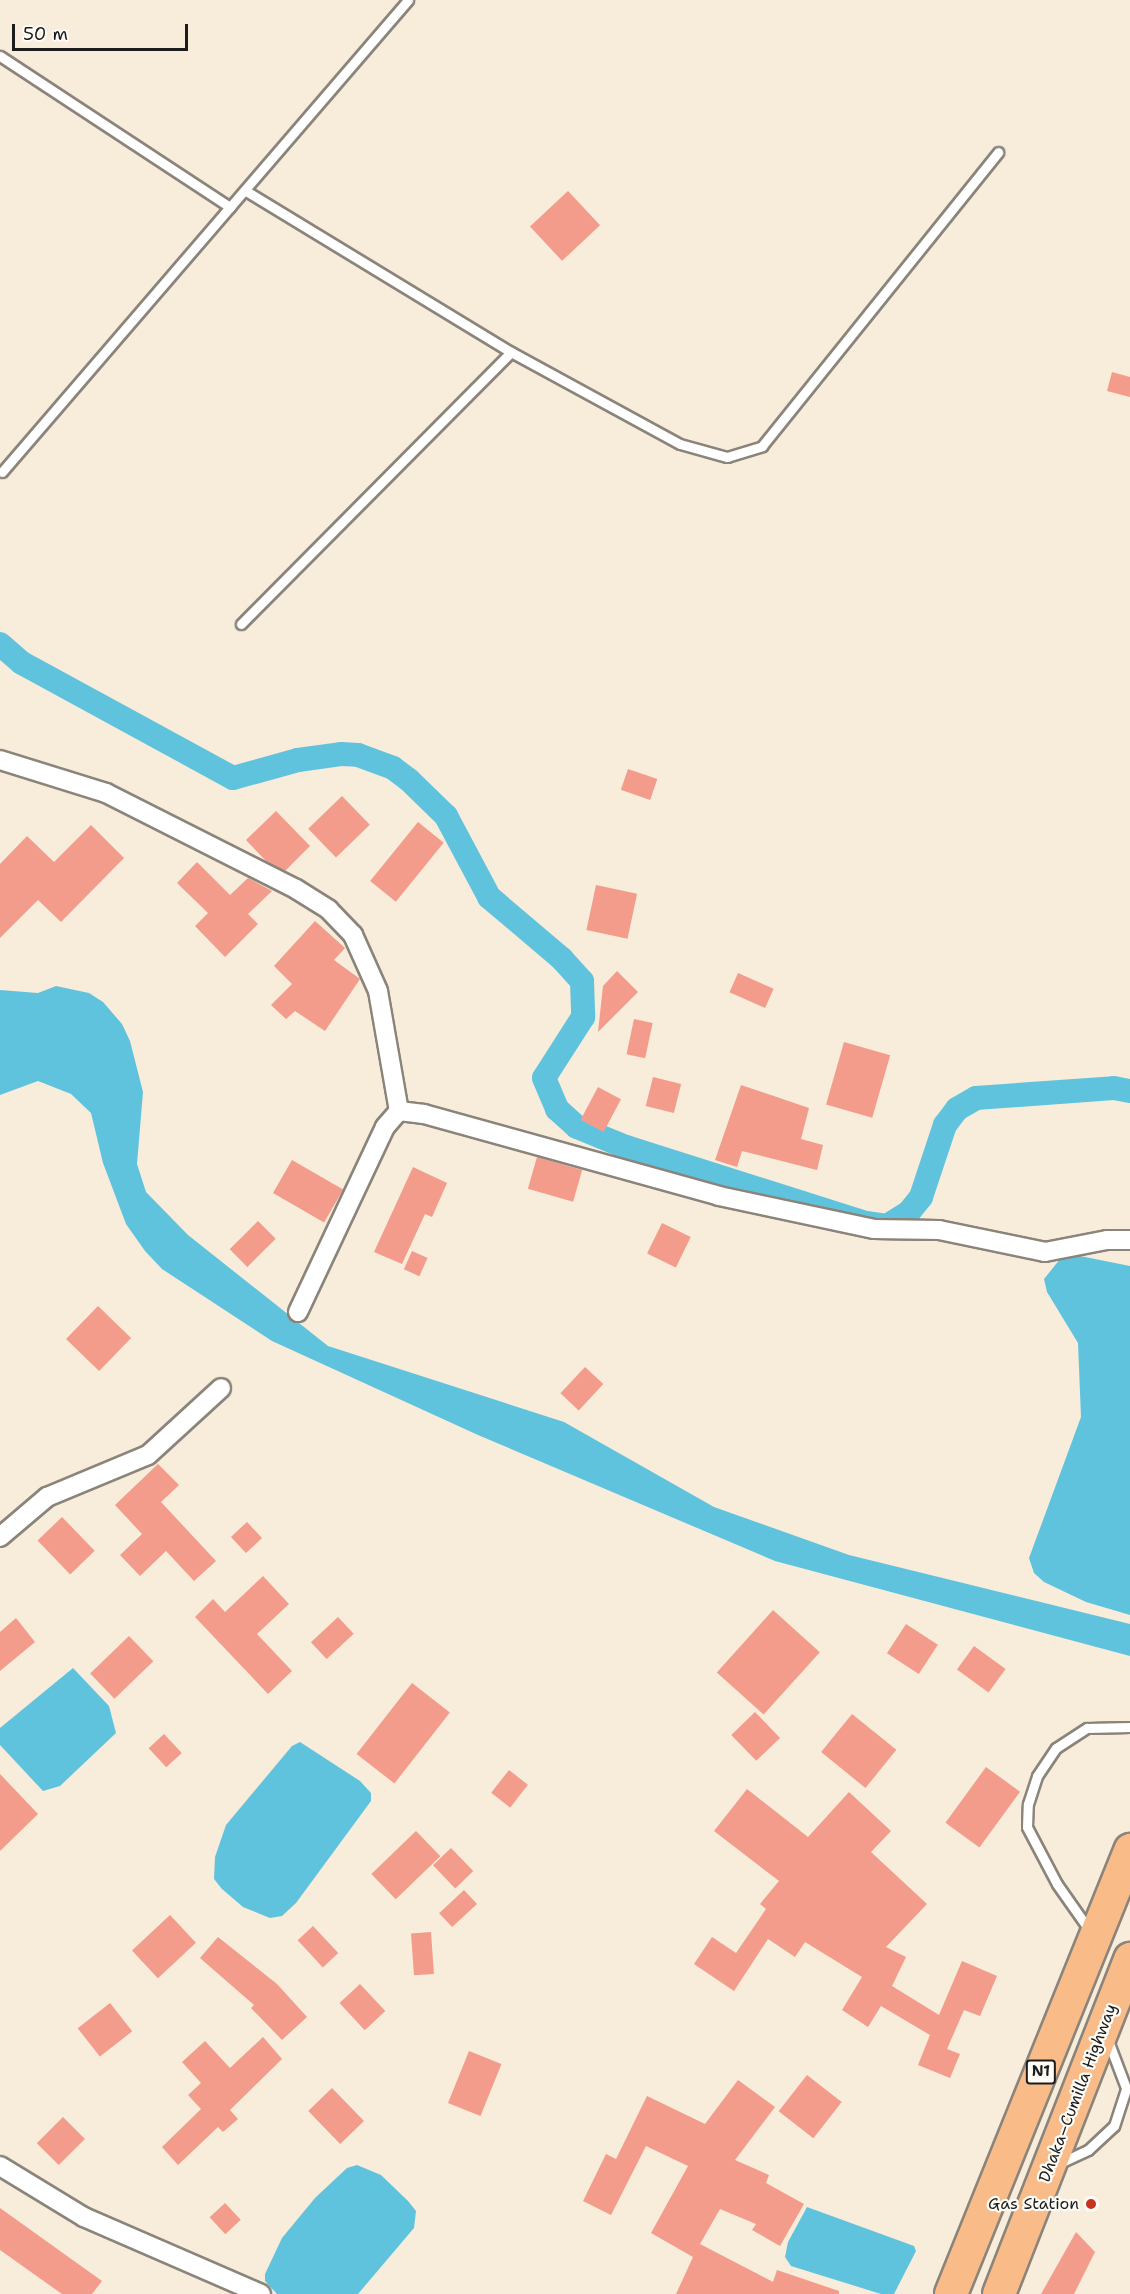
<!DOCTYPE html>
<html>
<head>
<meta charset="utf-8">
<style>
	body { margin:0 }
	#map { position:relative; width:1130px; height:2294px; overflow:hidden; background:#f8ecda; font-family:"Shantell Sans",sans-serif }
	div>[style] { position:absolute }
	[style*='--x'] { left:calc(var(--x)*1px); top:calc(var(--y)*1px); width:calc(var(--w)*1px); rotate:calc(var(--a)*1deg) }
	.water>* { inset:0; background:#60c3de }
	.canal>* { height:24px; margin:-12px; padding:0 12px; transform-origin:12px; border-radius:12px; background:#60c3de }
	.building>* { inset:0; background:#f39c8c; transform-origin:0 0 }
	.roads { filter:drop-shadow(2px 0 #8a847b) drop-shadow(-2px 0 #8a847b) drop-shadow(0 2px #8a847b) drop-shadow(0 -2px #8a847b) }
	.service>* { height:9px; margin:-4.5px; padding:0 4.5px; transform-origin:4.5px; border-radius:4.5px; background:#fff }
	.minor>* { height:18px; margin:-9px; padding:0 9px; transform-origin:9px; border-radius:9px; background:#fff }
	.trunk>* { height:32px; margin:-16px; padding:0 16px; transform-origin:16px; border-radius:16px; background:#f9bc89 }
	.dots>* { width:16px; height:16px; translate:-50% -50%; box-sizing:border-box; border:3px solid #fdfcf7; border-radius:50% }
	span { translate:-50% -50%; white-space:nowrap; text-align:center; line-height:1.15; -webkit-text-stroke:4.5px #fdfcf7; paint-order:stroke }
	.shield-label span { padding:2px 4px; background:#fdfcf7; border:2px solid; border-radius:4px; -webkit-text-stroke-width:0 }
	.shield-label { font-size:15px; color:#1c1c1c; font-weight:700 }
	.street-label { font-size:16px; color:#1c1c1c }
	.poi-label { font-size:16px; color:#1c1c1c }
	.right { translate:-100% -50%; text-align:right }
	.scale { position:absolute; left:12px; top:24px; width:176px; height:27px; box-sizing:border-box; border:3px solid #1c1c1c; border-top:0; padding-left:8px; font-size:18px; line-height:21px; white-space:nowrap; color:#1c1c1c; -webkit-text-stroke:4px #fdfcf7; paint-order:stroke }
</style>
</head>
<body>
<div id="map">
	<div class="water">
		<i style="clip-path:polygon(56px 986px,89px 993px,103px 1002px,122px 1024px,130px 1041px,143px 1092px,137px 1164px,146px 1192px,188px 1235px,328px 1346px,564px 1422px,714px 1507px,849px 1555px,1130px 1624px,1130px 1656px,775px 1561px,478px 1435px,272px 1341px,162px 1269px,145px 1251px,126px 1224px,103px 1163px,91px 1113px,71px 1094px,38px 1081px,0 1095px,0 990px,38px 993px)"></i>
		<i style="clip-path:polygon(1065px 1253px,1130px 1266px,1130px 1615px,1086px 1602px,1044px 1582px,1034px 1573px,1029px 1558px,1081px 1417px,1078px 1343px,1047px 1292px,1044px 1279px)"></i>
		<i style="clip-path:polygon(73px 1668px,109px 1706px,116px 1733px,60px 1786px,43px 1791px,0 1745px,0 1728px)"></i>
		<i style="clip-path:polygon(300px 1742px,360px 1781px,371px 1793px,371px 1801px,296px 1903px,282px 1916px,270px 1918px,243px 1907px,222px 1889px,214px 1879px,215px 1857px,226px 1825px,292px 1746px)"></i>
		<i style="clip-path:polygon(357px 2165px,381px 2175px,408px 2201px,416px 2211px,414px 2228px,358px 2294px,277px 2294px,265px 2281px,265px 2274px,282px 2238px,315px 2198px,347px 2168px)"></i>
		<i style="clip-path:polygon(807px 2207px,914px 2246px,916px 2251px,894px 2294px,881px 2294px,791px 2266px,785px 2257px,788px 2242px)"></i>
	</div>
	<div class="canal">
		<i style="--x:0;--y:644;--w:29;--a:41"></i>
		<i style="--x:22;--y:663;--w:240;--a:28.6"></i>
		<i style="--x:233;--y:778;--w:67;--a:-15.5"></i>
		<i style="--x:298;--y:760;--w:43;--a:-7.9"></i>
		<i style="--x:341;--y:754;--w:17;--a:3"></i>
		<i style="--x:358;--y:755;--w:37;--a:20"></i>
		<i style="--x:393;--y:768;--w:20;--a:37"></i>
		<i style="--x:409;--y:780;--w:52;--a:44.2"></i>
		<i style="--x:446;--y:816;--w:92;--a:62"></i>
		<i style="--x:489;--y:897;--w:96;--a:40.3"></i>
		<i style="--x:562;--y:959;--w:30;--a:48"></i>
		<i style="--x:582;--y:981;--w:36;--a:88"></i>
		<i style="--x:583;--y:1017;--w:72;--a:122.6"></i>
		<i style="--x:544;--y:1078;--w:34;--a:67"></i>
		<i style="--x:557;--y:1109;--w:27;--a:42"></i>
		<i style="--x:577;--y:1127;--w:53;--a:22.2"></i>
		<i style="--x:626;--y:1147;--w:252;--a:17.6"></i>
		<i style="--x:866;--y:1223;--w:21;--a:8"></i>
		<i style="--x:887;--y:1226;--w:26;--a:-32"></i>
		<i style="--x:909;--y:1212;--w:19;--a:-51"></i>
		<i style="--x:921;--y:1197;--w:76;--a:-71.6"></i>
		<i style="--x:945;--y:1125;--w:20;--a:-53"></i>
		<i style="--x:957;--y:1109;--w:22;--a:-30"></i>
		<i style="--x:976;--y:1098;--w:138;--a:-4.1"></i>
		<i style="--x:1114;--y:1088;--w:16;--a:11"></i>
	</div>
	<div class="building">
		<i style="left:568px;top:191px;width:47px;height:52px;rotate:47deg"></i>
		<i style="clip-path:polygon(1112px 372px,1130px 377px,1130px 397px,1107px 391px)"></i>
		<i style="left:628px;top:769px;width:31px;height:22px;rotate:19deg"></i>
		<i style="left:342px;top:796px;width:40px;height:47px;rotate:46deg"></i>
		<i style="clip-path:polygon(276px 811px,310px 846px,285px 871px,266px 861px,246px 840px)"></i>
		<i style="left:418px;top:822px;width:33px;height:76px;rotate:39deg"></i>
		<i style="clip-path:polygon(91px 825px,124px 858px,61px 922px,38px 900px,0 938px,0 864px,27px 836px,54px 862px)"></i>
		<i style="clip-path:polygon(197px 862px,230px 895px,248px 878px,272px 891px,248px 914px,258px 924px,225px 957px,195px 926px,208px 913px,177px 883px)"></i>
		<i style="left:596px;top:885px;width:42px;height:46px;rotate:12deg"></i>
		<i style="clip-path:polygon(315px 921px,345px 948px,334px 960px,360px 979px,325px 1031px,295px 1011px,286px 1019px,271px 1005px,292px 984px,274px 966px)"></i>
		<i style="clip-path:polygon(617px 971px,638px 992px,598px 1032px,603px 986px)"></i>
		<i style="left:738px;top:973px;width:39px;height:21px;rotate:24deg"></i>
		<i style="left:634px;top:1019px;width:19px;height:36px;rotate:12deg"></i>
		<i style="left:844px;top:1042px;width:48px;height:65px;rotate:16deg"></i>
		<i style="left:653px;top:1077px;width:29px;height:30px;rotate:14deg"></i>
		<i style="clip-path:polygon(741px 1085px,809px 1108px,801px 1139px,823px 1145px,817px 1170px,742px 1151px,737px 1167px,715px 1160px)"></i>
		<i style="left:598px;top:1087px;width:26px;height:37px;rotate:28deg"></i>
		<i style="left:537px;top:1157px;width:47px;height:33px;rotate:16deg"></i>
		<i style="left:292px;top:1160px;width:59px;height:38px;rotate:30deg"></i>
		<i style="clip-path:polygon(413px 1167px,447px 1183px,432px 1217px,425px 1214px,402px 1264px,374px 1252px)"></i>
		<i style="left:258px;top:1221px;width:25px;height:40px;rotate:45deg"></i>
		<i style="left:662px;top:1223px;width:32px;height:34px;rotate:26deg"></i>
		<i style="left:412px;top:1251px;width:17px;height:20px;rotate:24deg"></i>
		<i style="left:98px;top:1306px;width:46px;height:46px;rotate:44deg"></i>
		<i style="left:585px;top:1367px;width:25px;height:36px;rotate:43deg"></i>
		<i style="clip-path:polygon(158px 1464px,179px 1485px,161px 1502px,216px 1561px,194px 1581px,166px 1551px,140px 1576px,120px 1555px,142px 1534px,115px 1505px)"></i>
		<i style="left:62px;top:1517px;width:47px;height:34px;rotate:46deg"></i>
		<i style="left:247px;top:1522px;width:22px;height:22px;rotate:47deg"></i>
		<i style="clip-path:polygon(263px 1576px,289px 1604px,257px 1634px,292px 1671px,268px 1694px,195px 1617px,213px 1599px,225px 1612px)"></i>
		<i style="left:773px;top:1610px;width:63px;height:84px;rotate:42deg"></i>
		<i style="left:338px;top:1617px;width:23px;height:37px;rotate:47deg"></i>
		<i style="clip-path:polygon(16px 1618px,35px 1642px,0 1671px,0 1632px)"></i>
		<i style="left:906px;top:1624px;width:38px;height:35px;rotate:33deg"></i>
		<i style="left:129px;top:1636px;width:35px;height:54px;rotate:46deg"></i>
		<i style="left:974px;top:1646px;width:39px;height:29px;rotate:36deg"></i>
		<i style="left:412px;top:1683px;width:48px;height:90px;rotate:38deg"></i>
		<i style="left:755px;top:1712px;width:36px;height:33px;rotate:46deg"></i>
		<i style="left:852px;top:1714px;width:57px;height:49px;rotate:39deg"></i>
		<i style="left:164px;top:1734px;width:26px;height:21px;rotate:47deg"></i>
		<i style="left:986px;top:1767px;width:42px;height:69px;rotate:36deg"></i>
		<i style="left:509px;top:1770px;width:24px;height:29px;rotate:38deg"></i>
		<i style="clip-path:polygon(0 1774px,38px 1814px,0 1851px)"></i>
		<i style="clip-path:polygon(747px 1789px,808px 1837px,849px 1792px,891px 1831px,871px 1852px,927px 1904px,886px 1947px,906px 1957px,892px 1986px,939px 2015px,962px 1961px,997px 1976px,980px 2016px,964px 2010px,947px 2049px,960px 2054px,950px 2078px,918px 2065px,930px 2035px,881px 2006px,868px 2027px,842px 2010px,862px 1977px,805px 1942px,795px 1957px,768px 1939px,734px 1991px,694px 1964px,712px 1937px,736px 1953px,766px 1909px,760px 1904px,779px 1881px,714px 1831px)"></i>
		<i style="left:416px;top:1831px;width:35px;height:62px;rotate:46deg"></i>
		<i style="left:451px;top:1848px;width:32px;height:25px;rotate:46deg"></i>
		<i style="left:464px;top:1890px;width:19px;height:34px;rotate:47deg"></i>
		<i style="left:170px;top:1915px;width:38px;height:52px;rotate:47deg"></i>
		<i style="left:313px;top:1926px;width:37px;height:21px;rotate:47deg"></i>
		<i style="left:431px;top:1932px;width:42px;height:20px;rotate:86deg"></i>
		<i style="clip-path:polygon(218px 1937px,277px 1984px,307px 2017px,282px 2040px,251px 2008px,254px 2005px,200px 1958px)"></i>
		<i style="left:360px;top:1984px;width:37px;height:28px;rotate:47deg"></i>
		<i style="left:110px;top:2003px;width:36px;height:41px;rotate:52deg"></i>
		<i style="clip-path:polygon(263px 2037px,282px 2059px,230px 2110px,238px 2119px,223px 2132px,218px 2127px,178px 2165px,162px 2147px,201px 2109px,188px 2095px,201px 2083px,182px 2062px,205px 2041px,230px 2068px)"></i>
		<i style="left:469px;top:2051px;width:35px;height:56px;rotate:22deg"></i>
		<i style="left:807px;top:2075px;width:44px;height:46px;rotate:38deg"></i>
		<i style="clip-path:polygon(738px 2080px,775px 2107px,735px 2160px,769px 2175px,766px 2183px,804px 2204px,780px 2246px,752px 2230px,756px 2224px,720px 2209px,700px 2244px,773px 2282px,777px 2270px,839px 2291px,839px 2294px,676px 2294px,693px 2257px,651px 2233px,688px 2166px,646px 2146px,611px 2215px,583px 2201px,606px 2154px,616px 2159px,647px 2096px,705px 2124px)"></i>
		<i style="left:332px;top:2088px;width:46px;height:33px;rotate:46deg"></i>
		<i style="left:63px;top:2117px;width:31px;height:37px;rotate:45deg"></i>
		<i style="left:225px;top:2203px;width:23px;height:21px;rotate:47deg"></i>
		<i style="clip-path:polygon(0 2208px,102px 2281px,92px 2294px,62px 2294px,0 2250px)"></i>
		<i style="clip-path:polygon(1076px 2232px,1095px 2252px,1074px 2294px,1041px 2294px)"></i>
	</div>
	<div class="roads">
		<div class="service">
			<i style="--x:0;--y:56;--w:275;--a:33.3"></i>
			<i style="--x:230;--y:207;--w:273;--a:-49.3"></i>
			<i style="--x:246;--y:191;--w:310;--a:31.3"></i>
			<i style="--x:511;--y:352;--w:192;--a:28.6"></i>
			<i style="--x:680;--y:444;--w:49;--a:15.5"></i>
			<i style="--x:727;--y:457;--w:37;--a:-17"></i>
			<i style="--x:762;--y:446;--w:377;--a:-51.2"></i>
			<i style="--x:2;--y:472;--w:350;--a:-49.3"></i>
			<i style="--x:241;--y:624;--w:383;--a:-45.2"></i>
			<i style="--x:1090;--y:1931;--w:57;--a:-125.1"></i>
			<i style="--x:1057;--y:1884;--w:64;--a:-117.8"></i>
			<i style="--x:1027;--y:1827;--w:23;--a:-88"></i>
			<i style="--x:1028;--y:1804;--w:29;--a:-72"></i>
			<i style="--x:1037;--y:1776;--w:34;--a:-56"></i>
			<i style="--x:1056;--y:1748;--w:37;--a:-33"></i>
			<i style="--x:1087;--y:1728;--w:43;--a:-1.3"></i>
			<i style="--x:1060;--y:2163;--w:31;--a:-25"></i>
			<i style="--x:1088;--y:2150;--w:35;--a:-43"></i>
			<i style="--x:1114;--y:2126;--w:40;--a:-72"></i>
			<i style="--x:1126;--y:2088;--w:53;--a:-110.8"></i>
		</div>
		<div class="minor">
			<i style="--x:0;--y:760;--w:111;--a:17.3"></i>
			<i style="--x:106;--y:793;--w:213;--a:26.8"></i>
			<i style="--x:296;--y:889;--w:39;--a:32"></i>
			<i style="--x:329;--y:910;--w:35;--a:46"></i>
			<i style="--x:353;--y:935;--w:61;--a:65.9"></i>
			<i style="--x:378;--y:991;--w:122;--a:80.1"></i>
			<i style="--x:298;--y:1312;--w:204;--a:-64.8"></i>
			<i style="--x:385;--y:1127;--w:21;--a:-49"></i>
			<i style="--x:399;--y:1111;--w:25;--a:7"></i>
			<i style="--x:424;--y:1114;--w:306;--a:15.5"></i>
			<i style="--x:719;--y:1196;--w:158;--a:12"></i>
			<i style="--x:874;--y:1229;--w:65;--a:0.9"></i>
			<i style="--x:939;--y:1230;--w:108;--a:11.7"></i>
			<i style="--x:1045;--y:1252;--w:63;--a:-11"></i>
			<i style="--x:1107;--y:1240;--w:23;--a:0"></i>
			<i style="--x:0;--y:1537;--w:62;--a:-40.4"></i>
			<i style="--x:47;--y:1497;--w:109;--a:-22.6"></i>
			<i style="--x:148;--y:1455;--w:99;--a:-42.5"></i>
			<i style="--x:0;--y:2166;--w:98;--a:31.3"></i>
			<i style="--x:84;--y:2217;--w:193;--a:23.5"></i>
		</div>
		<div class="trunk">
			<i style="--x:951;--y:2294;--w:479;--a:-68"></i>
			<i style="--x:999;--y:2294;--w:360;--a:-68.6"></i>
		</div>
	</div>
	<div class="dots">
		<i style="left:1091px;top:2204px;background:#c8321e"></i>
	</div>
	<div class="shield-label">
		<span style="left:1041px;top:2072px">N1</span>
	</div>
	<div class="street-label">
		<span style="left:1078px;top:2093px;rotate:-69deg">Dhaka–Cumilla Highway</span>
	</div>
	<div class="poi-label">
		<span class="right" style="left:1079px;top:2204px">Gas Station</span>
	</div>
	<div class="scale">50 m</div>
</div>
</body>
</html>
